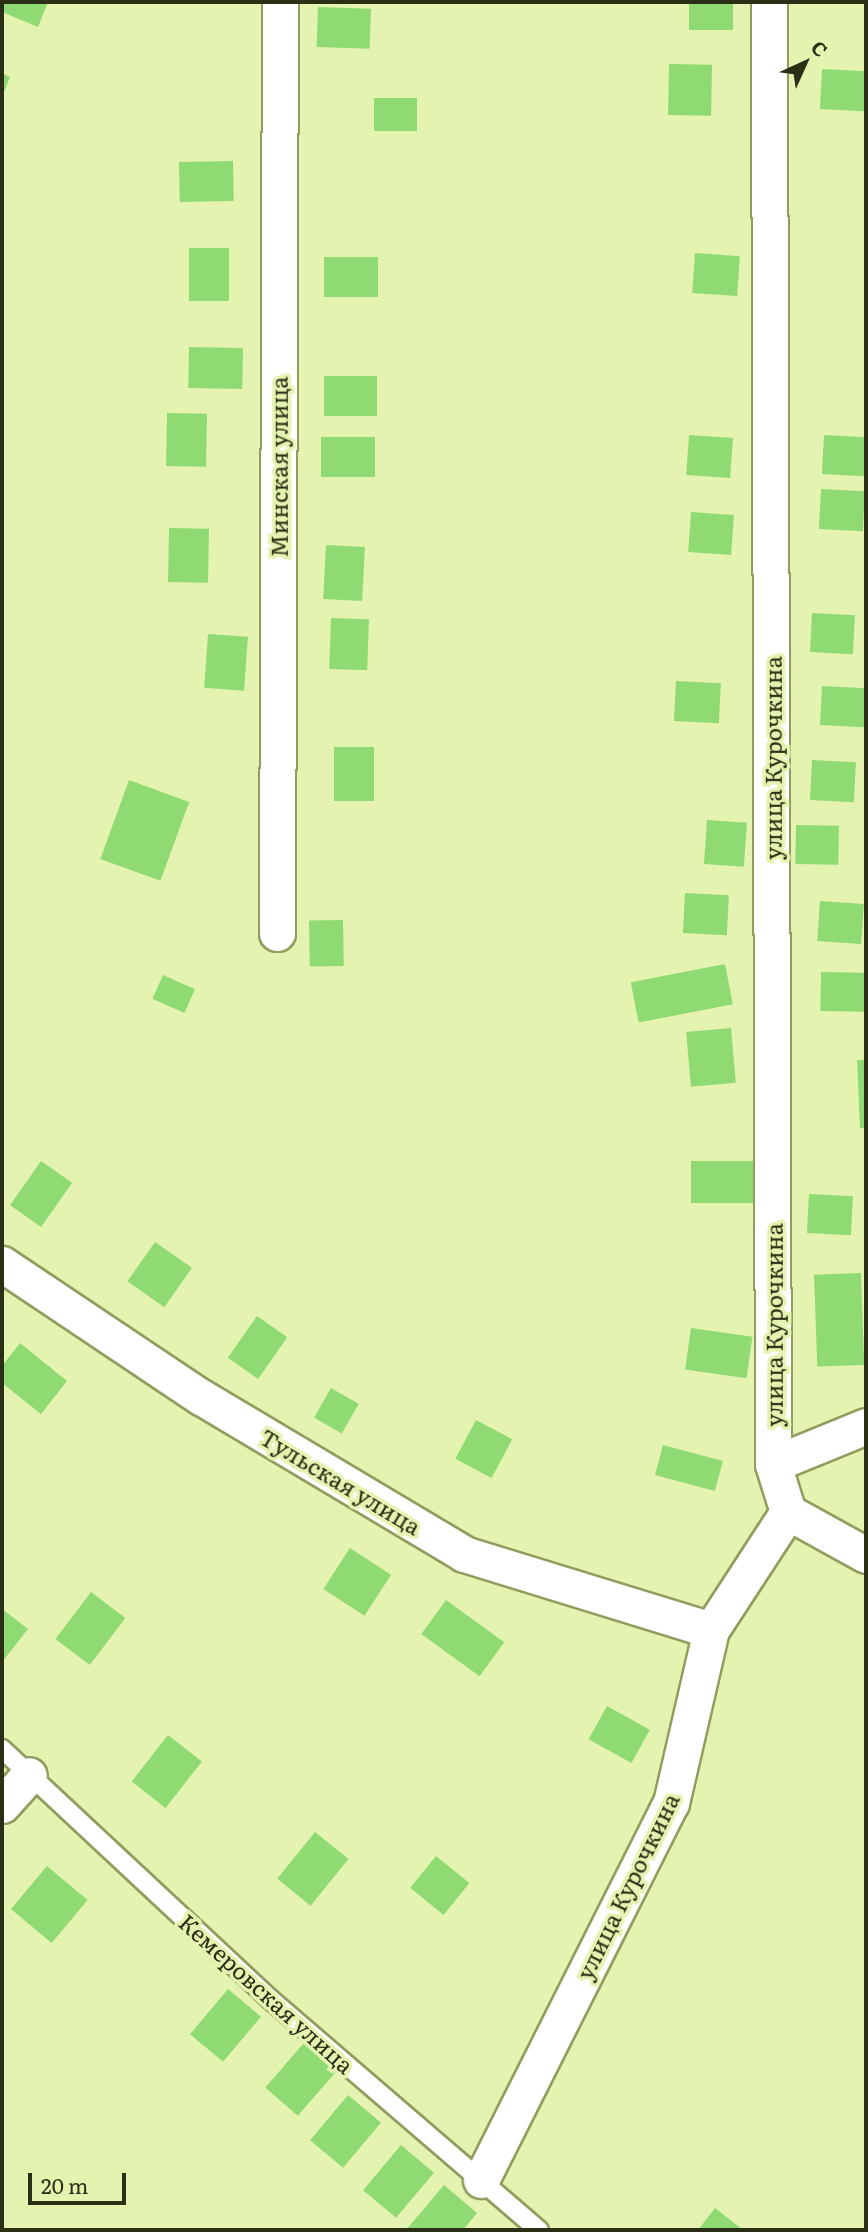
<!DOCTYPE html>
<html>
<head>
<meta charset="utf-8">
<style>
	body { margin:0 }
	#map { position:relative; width:868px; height:2232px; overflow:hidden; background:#e5f3b1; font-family:Literata,serif }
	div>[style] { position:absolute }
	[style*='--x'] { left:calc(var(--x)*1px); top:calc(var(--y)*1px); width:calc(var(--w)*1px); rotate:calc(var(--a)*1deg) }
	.building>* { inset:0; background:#90da73; transform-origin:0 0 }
	.roads { filter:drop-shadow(2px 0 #919d5e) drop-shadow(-2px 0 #919d5e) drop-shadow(0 2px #919d5e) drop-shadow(0 -2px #919d5e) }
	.service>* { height:18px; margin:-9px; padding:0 9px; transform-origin:9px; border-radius:9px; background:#fff }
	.minor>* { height:35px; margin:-17.5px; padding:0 17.5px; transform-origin:17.5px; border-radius:17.5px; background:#fff }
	span { translate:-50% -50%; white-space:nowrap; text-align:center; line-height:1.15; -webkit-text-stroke:7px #e5f3b1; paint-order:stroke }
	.street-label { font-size:23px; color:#2a2f15 }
	.frame { position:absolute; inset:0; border:4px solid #2a2f15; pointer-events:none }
	.north { position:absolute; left:770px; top:28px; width:70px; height:70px; -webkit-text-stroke:5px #e5f3b1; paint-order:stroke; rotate:45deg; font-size:19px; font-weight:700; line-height:28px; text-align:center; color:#2a2f15 }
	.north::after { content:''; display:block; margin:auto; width:24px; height:32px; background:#2a2f15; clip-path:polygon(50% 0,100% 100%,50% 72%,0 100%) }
	.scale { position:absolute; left:28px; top:2173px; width:98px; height:32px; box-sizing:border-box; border:4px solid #2a2f15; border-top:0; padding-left:9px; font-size:21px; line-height:24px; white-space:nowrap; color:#2a2f15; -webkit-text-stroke:5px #e5f3b1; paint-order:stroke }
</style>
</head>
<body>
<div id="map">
	<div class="building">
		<i style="clip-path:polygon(2px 2px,48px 2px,38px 27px,2px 12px)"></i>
		<i style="left:689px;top:2px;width:44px;height:28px"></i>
		<i style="left:318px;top:7px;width:53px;height:40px;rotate:2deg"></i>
		<i style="left:669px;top:64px;width:43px;height:51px;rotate:1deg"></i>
		<i style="left:822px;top:69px;width:44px;height:40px;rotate:3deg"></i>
		<i style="clip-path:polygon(2px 73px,10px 77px,2px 97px)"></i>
		<i style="left:374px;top:98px;width:43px;height:33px"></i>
		<i style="left:233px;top:161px;width:40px;height:54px;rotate:89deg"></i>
		<i style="left:189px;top:248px;width:40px;height:53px"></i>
		<i style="left:695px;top:253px;width:45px;height:40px;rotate:4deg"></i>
		<i style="left:324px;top:257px;width:54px;height:40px"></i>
		<i style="left:189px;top:347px;width:54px;height:41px;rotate:1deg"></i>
		<i style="left:324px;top:376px;width:53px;height:40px"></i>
		<i style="left:167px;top:413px;width:40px;height:53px;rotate:1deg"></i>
		<i style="left:689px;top:435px;width:44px;height:40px;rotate:4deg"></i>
		<i style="left:824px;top:435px;width:42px;height:39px;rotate:3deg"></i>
		<i style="left:321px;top:437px;width:54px;height:40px"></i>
		<i style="left:821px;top:489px;width:44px;height:40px;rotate:3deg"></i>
		<i style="left:691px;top:512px;width:43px;height:40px;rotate:4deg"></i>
		<i style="left:169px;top:528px;width:40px;height:54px;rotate:1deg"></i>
		<i style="left:326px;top:545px;width:39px;height:54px;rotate:3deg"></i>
		<i style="left:812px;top:613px;width:43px;height:39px;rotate:3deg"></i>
		<i style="left:331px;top:618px;width:38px;height:51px;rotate:2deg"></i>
		<i style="left:208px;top:634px;width:40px;height:54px;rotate:4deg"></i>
		<i style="left:676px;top:681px;width:45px;height:40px;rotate:3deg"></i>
		<i style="left:822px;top:686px;width:44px;height:39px;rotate:3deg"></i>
		<i style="left:374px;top:747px;width:54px;height:40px;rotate:90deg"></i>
		<i style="left:812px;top:760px;width:44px;height:40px;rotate:3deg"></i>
		<i style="left:129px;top:780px;width:64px;height:84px;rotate:20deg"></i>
		<i style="left:707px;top:820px;width:40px;height:44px;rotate:4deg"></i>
		<i style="left:796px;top:825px;width:43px;height:39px;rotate:1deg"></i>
		<i style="left:685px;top:893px;width:44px;height:40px;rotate:3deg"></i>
		<i style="left:820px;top:901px;width:44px;height:40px;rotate:4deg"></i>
		<i style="left:343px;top:920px;width:46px;height:34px;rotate:89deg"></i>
		<i style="left:725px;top:964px;width:41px;height:96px;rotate:79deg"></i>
		<i style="left:821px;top:972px;width:44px;height:39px;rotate:1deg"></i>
		<i style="left:163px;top:975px;width:35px;height:26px;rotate:24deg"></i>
		<i style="left:731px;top:1028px;width:55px;height:45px;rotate:85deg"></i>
		<i style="clip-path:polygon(857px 1060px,866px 1060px,866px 1128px,860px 1128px)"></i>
		<i style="left:41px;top:1161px;width:38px;height:54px;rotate:35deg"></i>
		<i style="left:691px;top:1161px;width:63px;height:42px"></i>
		<i style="left:809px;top:1194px;width:44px;height:39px;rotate:3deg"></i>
		<i style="left:155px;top:1242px;width:45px;height:48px;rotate:35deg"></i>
		<i style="left:861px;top:1273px;width:92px;height:47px;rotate:88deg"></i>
		<i style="left:257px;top:1316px;width:37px;height:51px;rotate:35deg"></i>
		<i style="left:691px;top:1328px;width:62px;height:42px;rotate:8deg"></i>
		<i style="clip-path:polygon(20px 1343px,67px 1381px,41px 1414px,2px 1383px,2px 1366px)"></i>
		<i style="left:331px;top:1388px;width:32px;height:34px;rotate:30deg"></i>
		<i style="left:476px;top:1420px;width:41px;height:44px;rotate:28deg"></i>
		<i style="left:663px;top:1445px;width:62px;height:31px;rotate:15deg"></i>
		<i style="left:350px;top:1548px;width:49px;height:49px;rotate:33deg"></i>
		<i style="left:91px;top:1592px;width:43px;height:59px;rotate:37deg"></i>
		<i style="left:446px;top:1600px;width:72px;height:42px;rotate:36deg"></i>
		<i style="clip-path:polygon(2px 1609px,28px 1629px,2px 1662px)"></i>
		<i style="left:607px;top:1706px;width:49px;height:38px;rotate:29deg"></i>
		<i style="left:168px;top:1735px;width:43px;height:59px;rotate:38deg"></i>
		<i style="left:315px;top:1832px;width:43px;height:60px;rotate:39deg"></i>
		<i style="left:436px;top:1856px;width:43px;height:41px;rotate:39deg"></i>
		<i style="left:47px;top:1866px;width:53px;height:56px;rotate:40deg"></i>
		<i style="left:228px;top:1989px;width:43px;height:59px;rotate:40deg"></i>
		<i style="left:304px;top:2043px;width:43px;height:59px;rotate:41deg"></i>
		<i style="left:348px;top:2095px;width:43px;height:59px;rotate:40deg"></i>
		<i style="left:401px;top:2145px;width:43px;height:59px;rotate:40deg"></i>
		<i style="clip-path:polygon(444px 2185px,477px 2213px,463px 2230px,406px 2230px)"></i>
		<i style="clip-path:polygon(715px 2208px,743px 2230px,698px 2230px)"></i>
	</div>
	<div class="roads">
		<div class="service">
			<i style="--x:2;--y:1749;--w:367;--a:43"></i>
			<i style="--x:270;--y:1999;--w:355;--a:40.7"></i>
		</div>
		<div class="minor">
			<i style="--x:277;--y:933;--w:931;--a:-89.82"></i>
			<i style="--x:2;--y:1264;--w:239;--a:33.8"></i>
			<i style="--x:201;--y:1397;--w:306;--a:30.8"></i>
			<i style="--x:464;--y:1554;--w:258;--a:17.1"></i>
			<i style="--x:773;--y:1464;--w:100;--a:-22.2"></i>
			<i style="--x:788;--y:1512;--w:89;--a:28.9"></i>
			<i style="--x:2;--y:1805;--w:40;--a:-48"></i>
			<i style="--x:481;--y:2180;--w:422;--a:-63.3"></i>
			<i style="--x:671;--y:1803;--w:178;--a:-77"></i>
			<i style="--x:711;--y:1630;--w:141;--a:-56.9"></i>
			<i style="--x:788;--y:1512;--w:50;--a:-107.4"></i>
			<i style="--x:773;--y:1464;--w:1462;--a:-90.16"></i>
		</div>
	</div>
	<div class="street-label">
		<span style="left:278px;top:467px;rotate:-90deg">Минская улица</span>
		<span style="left:772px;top:758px;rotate:-90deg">улица Курочкина</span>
		<span style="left:773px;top:1325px;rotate:-90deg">улица Курочкина</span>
		<span style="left:341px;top:1481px;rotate:31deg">Тульская улица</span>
		<span style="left:627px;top:1886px;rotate:-64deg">улица Курочкина</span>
		<span style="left:267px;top:1993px;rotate:42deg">Кемеровская улица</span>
	</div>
	<div class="frame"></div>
	<div class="north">С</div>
	<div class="scale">20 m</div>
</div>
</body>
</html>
